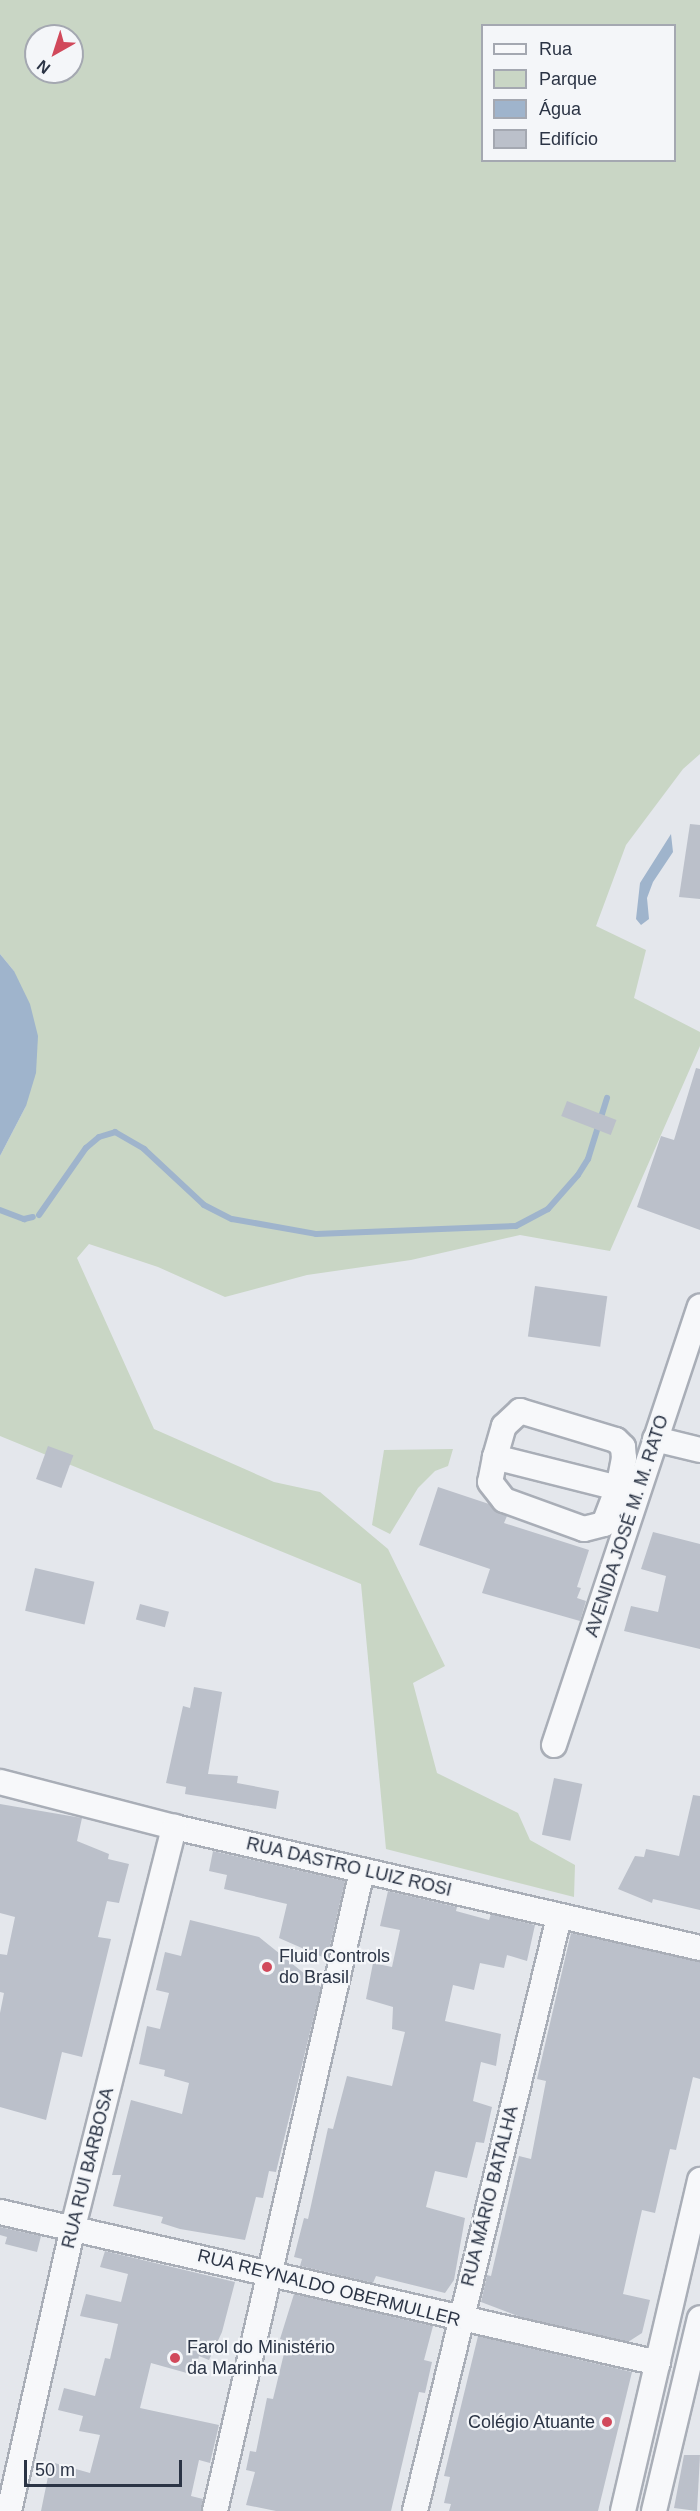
<!DOCTYPE html>
<html>
<head>
<meta charset="utf-8">
<style>
	body { margin:0 }
	#map { position:relative; width:700px; height:2511px; overflow:hidden; background:#e4e7ec; font-family:Arial,sans-serif }
	div>[style] { position:absolute }
	[style*='--x'] { left:calc(var(--x)*1px); top:calc(var(--y)*1px); width:calc(var(--w)*1px); rotate:calc(var(--a)*1deg) }
	.green>* { inset:0; background:#c9d6c5 }
	.water>* { inset:0; background:#9fb4cc }
	.stream>* { height:6px; margin:-3px; padding:0 3px; transform-origin:3px; border-radius:3px; background:#9fb4cc }
	.building>* { inset:0; background:#bbc0ca; transform-origin:0 0 }
	.roads { filter:drop-shadow(2px 0 #a9aeb7) drop-shadow(-2px 0 #a9aeb7) drop-shadow(0 2px #a9aeb7) drop-shadow(0 -2px #a9aeb7) }
	.minor>* { height:24px; margin:-12px; padding:0 12px; transform-origin:12px; border-radius:12px; background:#f7f8fa }
	.dots>* { width:16px; height:16px; translate:-50% -50%; box-sizing:border-box; border:3px solid #f4f6f9; border-radius:50% }
	span { translate:-50% -50%; white-space:nowrap; text-align:center; line-height:1.15; -webkit-text-stroke:4.5px #f4f6f9; paint-order:stroke }
	.street-label { font-size:18px; color:#2b3445 }
	.poi-label { font-size:18px; color:#2b3445 }
	.left { translate:0 -50%; text-align:left }
	.right { translate:-100% -50%; text-align:right }
	.legend { position:absolute; left:481px; top:24px; width:195px; height:138px; box-sizing:border-box; background:#f4f6f9; border:2px solid #a4a8b1; margin:0; padding:8px 10px; list-style:none; font-size:18px; color:#2b3445 }
	.legend li { display:flex; align-items:center; gap:12px; height:30px }
	.legend b { width:30px; border:2px solid #a4a8b1 }
	.north { position:absolute; left:24px; top:24px; width:60px; height:60px; box-sizing:border-box; background:#f4f6f9; border:2px solid #a4a8b1; border-radius:50%; rotate:219deg; font-size:16px; font-weight:700; line-height:24px; text-align:center; color:#2b3445 }
	.north::after { content:''; display:block; margin:auto; width:21px; height:27px; background:#d1495b; clip-path:polygon(50% 0,100% 100%,50% 72%,0 100%) }
	.scale { position:absolute; left:24px; top:2460px; width:158px; height:27px; box-sizing:border-box; border:3px solid #2b3445; border-top:0; padding-left:8px; font-size:18px; line-height:21px; white-space:nowrap; color:#2b3445; -webkit-text-stroke:4px #f4f6f9; paint-order:stroke }
</style>
</head>
<body>
<div id="map">
	<div class="green">
		<i style="clip-path:polygon(evenodd,0 0,700px 0,700px 754px,683px 769px,626px 845px,596px 926px,646px 950px,634px 998px,700px 1032px,700px 1046px,610px 1251px,520px 1235px,411px 1260px,307px 1275px,225px 1297px,158px 1267px,89px 1244px,77px 1258px,154px 1429px,274px 1482px,320px 1492px,388px 1549px,445px 1666px,413px 1683px,437px 1773px,518px 1813px,530px 1840px,575px 1865px,574px 1897px,386px 1849px,361px 1584px,0 1436px,0 1156px,26px 1106px,14px 971px,0 954px,0 0,482px 26px,674px 26px,674px 160px,482px 160px,482px 26px,0 0,36px 36px,72px 36px,72px 72px,36px 72px,36px 36px)"></i>
		<i style="clip-path:polygon(453px 1449px,448px 1466px,435px 1471px,418px 1488px,390px 1534px,372px 1525px,384px 1450px)"></i>
	</div>
	<div class="water">
		<i style="clip-path:polygon(671px 834px,673px 852px,653px 882px,647px 898px,649px 919px,641px 925px,636px 919px,640px 883px)"></i>
		<i style="clip-path:polygon(0 954px,14px 971px,30px 1004px,38px 1036px,36px 1073px,26px 1106px,0 1156px)"></i>
	</div>
	<div class="stream">
		<i style="--x:0;--y:1210;--w:26;--a:21"></i>
		<i style="--x:24;--y:1219;--w:9;--a:-13"></i>
		<i style="--x:39;--y:1215;--w:82;--a:-55"></i>
		<i style="--x:86;--y:1148;--w:17;--a:-40"></i>
		<i style="--x:99;--y:1137;--w:17;--a:-17"></i>
		<i style="--x:115;--y:1132;--w:34;--a:30"></i>
		<i style="--x:144;--y:1149;--w:82;--a:43"></i>
		<i style="--x:204;--y:1205;--w:31;--a:27"></i>
		<i style="--x:232;--y:1219;--w:85;--a:10.1"></i>
		<i style="--x:316;--y:1234;--w:200;--a:-2.3"></i>
		<i style="--x:516;--y:1226;--w:36;--a:-28"></i>
		<i style="--x:548;--y:1209;--w:45;--a:-48.6"></i>
		<i style="--x:578;--y:1175;--w:19;--a:-58"></i>
		<i style="--x:588;--y:1159;--w:64;--a:-72.7"></i>
	</div>
	<div class="building">
		<i style="clip-path:polygon(690px 824px,700px 825px,700px 899px,679px 897px)"></i>
		<i style="clip-path:polygon(696px 1068px,700px 1069px,700px 1230px,637px 1207px,661px 1136px,674px 1140px)"></i>
		<i style="left:567px;top:1101px;width:53px;height:16px;rotate:21deg"></i>
		<i style="left:535px;top:1286px;width:73px;height:51px;rotate:8deg"></i>
		<i style="left:48px;top:1446px;width:27px;height:35px;rotate:20deg"></i>
		<i style="clip-path:polygon(438px 1487px,489px 1504px,507px 1516px,504px 1523px,589px 1550px,577px 1587px,581px 1588px,577px 1598px,586px 1601px,580px 1621px,482px 1593px,490px 1569px,419px 1545px)"></i>
		<i style="clip-path:polygon(653px 1532px,700px 1544px,700px 1649px,624px 1631px,631px 1606px,658px 1612px,666px 1576px,641px 1569px)"></i>
		<i style="left:35px;top:1568px;width:61px;height:44px;rotate:13deg"></i>
		<i style="left:140px;top:1604px;width:30px;height:16px;rotate:15deg"></i>
		<i style="clip-path:polygon(194px 1687px,222px 1692px,208px 1774px,238px 1776px,237px 1783px,279px 1791px,276px 1809px,185px 1794px,186px 1787px,166px 1783px,183px 1706px,190px 1708px)"></i>
		<i style="left:554px;top:1778px;width:29px;height:58px;rotate:12deg"></i>
		<i style="clip-path:polygon(693px 1795px,700px 1796px,700px 1910px,653px 1899px,652px 1903px,618px 1889px,635px 1856px,644px 1857px,646px 1849px,679px 1856px)"></i>
		<i style="clip-path:polygon(0 1804px,82px 1818px,77px 1841px,109px 1854px,108px 1859px,129px 1864px,119px 1903px,107px 1901px,98px 1937px,111px 1939px,82px 2057px,62px 2052px,46px 2120px,0 2107px,0 2013px,4px 1993px,0 1992px,0 1954px,7px 1955px,15px 1917px,0 1913px)"></i>
		<i style="clip-path:polygon(213px 1851px,345px 1881px,327px 1959px,279px 1938px,287px 1904px,224px 1889px,227px 1875px,209px 1871px)"></i>
		<i style="clip-path:polygon(388px 1891px,457px 1907px,456px 1911px,489px 1920px,491px 1914px,535px 1925px,527px 1961px,507px 1955px,504px 1968px,480px 1963px,474px 1990px,453px 1985px,445px 2021px,501px 2034px,496px 2066px,481px 2062px,473px 2101px,492px 2107px,484px 2143px,476px 2142px,467px 2178px,435px 2171px,426px 2207px,465px 2218px,454px 2280px,445px 2293px,376px 2276px,373px 2283px,300px 2266px,302px 2259px,294px 2257px,304px 2218px,308px 2219px,328px 2128px,333px 2129px,347px 2076px,392px 2086px,405px 2032px,392px 2029px,393px 2007px,366px 1999px,373px 1963px,392px 1967px,400px 1930px,380px 1926px)"></i>
		<i style="clip-path:polygon(190px 1920px,259px 1937px,321px 1987px,276px 2172px,269px 2171px,263px 2198px,256px 2197px,245px 2240px,180px 2229px,161px 2223px,163px 2217px,113px 2206px,121px 2175px,112px 2175px,131px 2100px,182px 2114px,189px 2083px,164px 2076px,165px 2070px,139px 2064px,147px 2026px,160px 2029px,169px 1993px,156px 1990px,165px 1952px,181px 1956px)"></i>
		<i style="clip-path:polygon(571px 1933px,700px 1962px,700px 2079px,693px 2077px,676px 2150px,670px 2149px,655px 2213px,642px 2210px,623px 2294px,650px 2300px,642px 2333px,628px 2342px,523px 2318px,481px 2302px,487px 2275px,491px 2276px,519px 2156px,531px 2159px,546px 2081px,537px 2079px)"></i>
		<i style="clip-path:polygon(0 2227px,41px 2236px,37px 2252px,5px 2244px,7px 2237px,0 2235px)"></i>
		<i style="clip-path:polygon(105px 2251px,235px 2282px,222px 2332px,209px 2360px,199px 2356px,194px 2375px,151px 2363px,140px 2408px,219px 2425px,210px 2463px,199px 2460px,191px 2496px,203px 2499px,201px 2511px,41px 2511px,51px 2462px,90px 2473px,100px 2435px,79px 2431px,83px 2416px,58px 2410px,64px 2388px,95px 2396px,105px 2358px,110px 2359px,118px 2324px,80px 2316px,86px 2294px,121px 2302px,128px 2274px,100px 2267px)"></i>
		<i style="clip-path:polygon(294px 2294px,433px 2326px,424px 2360px,432px 2362px,425px 2393px,419px 2392px,391px 2511px,276px 2511px,246px 2505px,255px 2472px,246px 2470px,250px 2451px,256px 2452px,267px 2398px,273px 2399px,287px 2341px,280px 2339px)"></i>
		<i style="clip-path:polygon(478px 2336px,632px 2372px,598px 2511px,449px 2511px,451px 2504px,444px 2503px,450px 2477px,444px 2476px)"></i>
		<i style="clip-path:polygon(684px 2455px,700px 2455px,697px 2511px,674px 2508px)"></i>
	</div>
	<div class="roads">
		<div class="minor">
			<i style="--x:520;--y:1411;--w:100;--a:16.8"></i>
			<i style="--x:616;--y:1440;--w:10;--a:45"></i>
			<i style="--x:623;--y:1447;--w:11;--a:85"></i>
			<i style="--x:624;--y:1458;--w:31;--a:101"></i>
			<i style="--x:618;--y:1488;--w:127;--a:-165.9"></i>
			<i style="--x:495;--y:1457;--w:32;--a:-74"></i>
			<i style="--x:504;--y:1426;--w:22;--a:-43"></i>
			<i style="--x:655;--y:1439;--w:46;--a:13.7"></i>
			<i style="--x:495;--y:1457;--w:25;--a:101"></i>
			<i style="--x:490;--y:1482;--w:23;--a:52"></i>
			<i style="--x:504;--y:1500;--w:85;--a:19.9"></i>
			<i style="--x:584;--y:1529;--w:21;--a:-14"></i>
			<i style="--x:604;--y:1524;--w:39;--a:-69"></i>
			<i style="--x:618;--y:1488;--w:15;--a:16"></i>
			<i style="--x:554;--y:1745;--w:462;--a:-71.6"></i>
			<i style="--x:0;--y:1782;--w:180;--a:14.5"></i>
			<i style="--x:174;--y:1827;--w:540;--a:12.95"></i>
			<i style="--x:0;--y:2212;--w:675;--a:12.92"></i>
			<i style="--x:9;--y:2511;--w:291;--a:-77.3"></i>
			<i style="--x:73;--y:2227;--w:413;--a:-75.8"></i>
			<i style="--x:215;--y:2511;--w:657;--a:-77.06"></i>
			<i style="--x:415;--y:2511;--w:611;--a:-76.37"></i>
			<i style="--x:623;--y:2511;--w:340;--a:-76.9"></i>
			<i style="--x:654;--y:2511;--w:198;--a:-76.6"></i>
		</div>
	</div>
	<div class="dots">
		<i style="left:267px;top:1967px;background:#d1495b"></i>
		<i style="left:175px;top:2358px;background:#d1495b"></i>
		<i style="left:607px;top:2422px;background:#d1495b"></i>
	</div>
	<div class="street-label">
		<span style="left:627px;top:1526px;rotate:-72deg">AVENIDA JOSÉ M. M. RATO</span>
		<span style="left:349px;top:1867px;rotate:13deg">RUA DASTRO LUIZ ROSI</span>
		<span style="left:88px;top:2168px;rotate:-76deg">RUA RUI BARBOSA</span>
		<span style="left:490px;top:2196px;rotate:-76deg">RUA MÁRIO BATALHA</span>
		<span style="left:329px;top:2288px;rotate:14deg">RUA REYNALDO OBERMULLER</span>
	</div>
	<div class="poi-label">
		<span class="left" style="left:279px;top:1967px">Fluid Controls<br>do Brasil</span>
		<span class="left" style="left:187px;top:2358px">Farol do Ministério<br>da Marinha</span>
		<span class="right" style="left:595px;top:2422px">Colégio Atuante</span>
	</div>
	<ul class="legend">
	<li><b style="height:8px;background:#f7f8fa"></b>Rua</li>
	<li><b style="height:16px;background:#c9d6c5"></b>Parque</li>
	<li><b style="height:16px;background:#9fb4cc"></b>Água</li>
	<li><b style="height:16px;background:#bbc0ca"></b>Edifício</li>
	</ul>
	<div class="north">N</div>
	<div class="scale">50 m</div>
</div>
</body>
</html>
